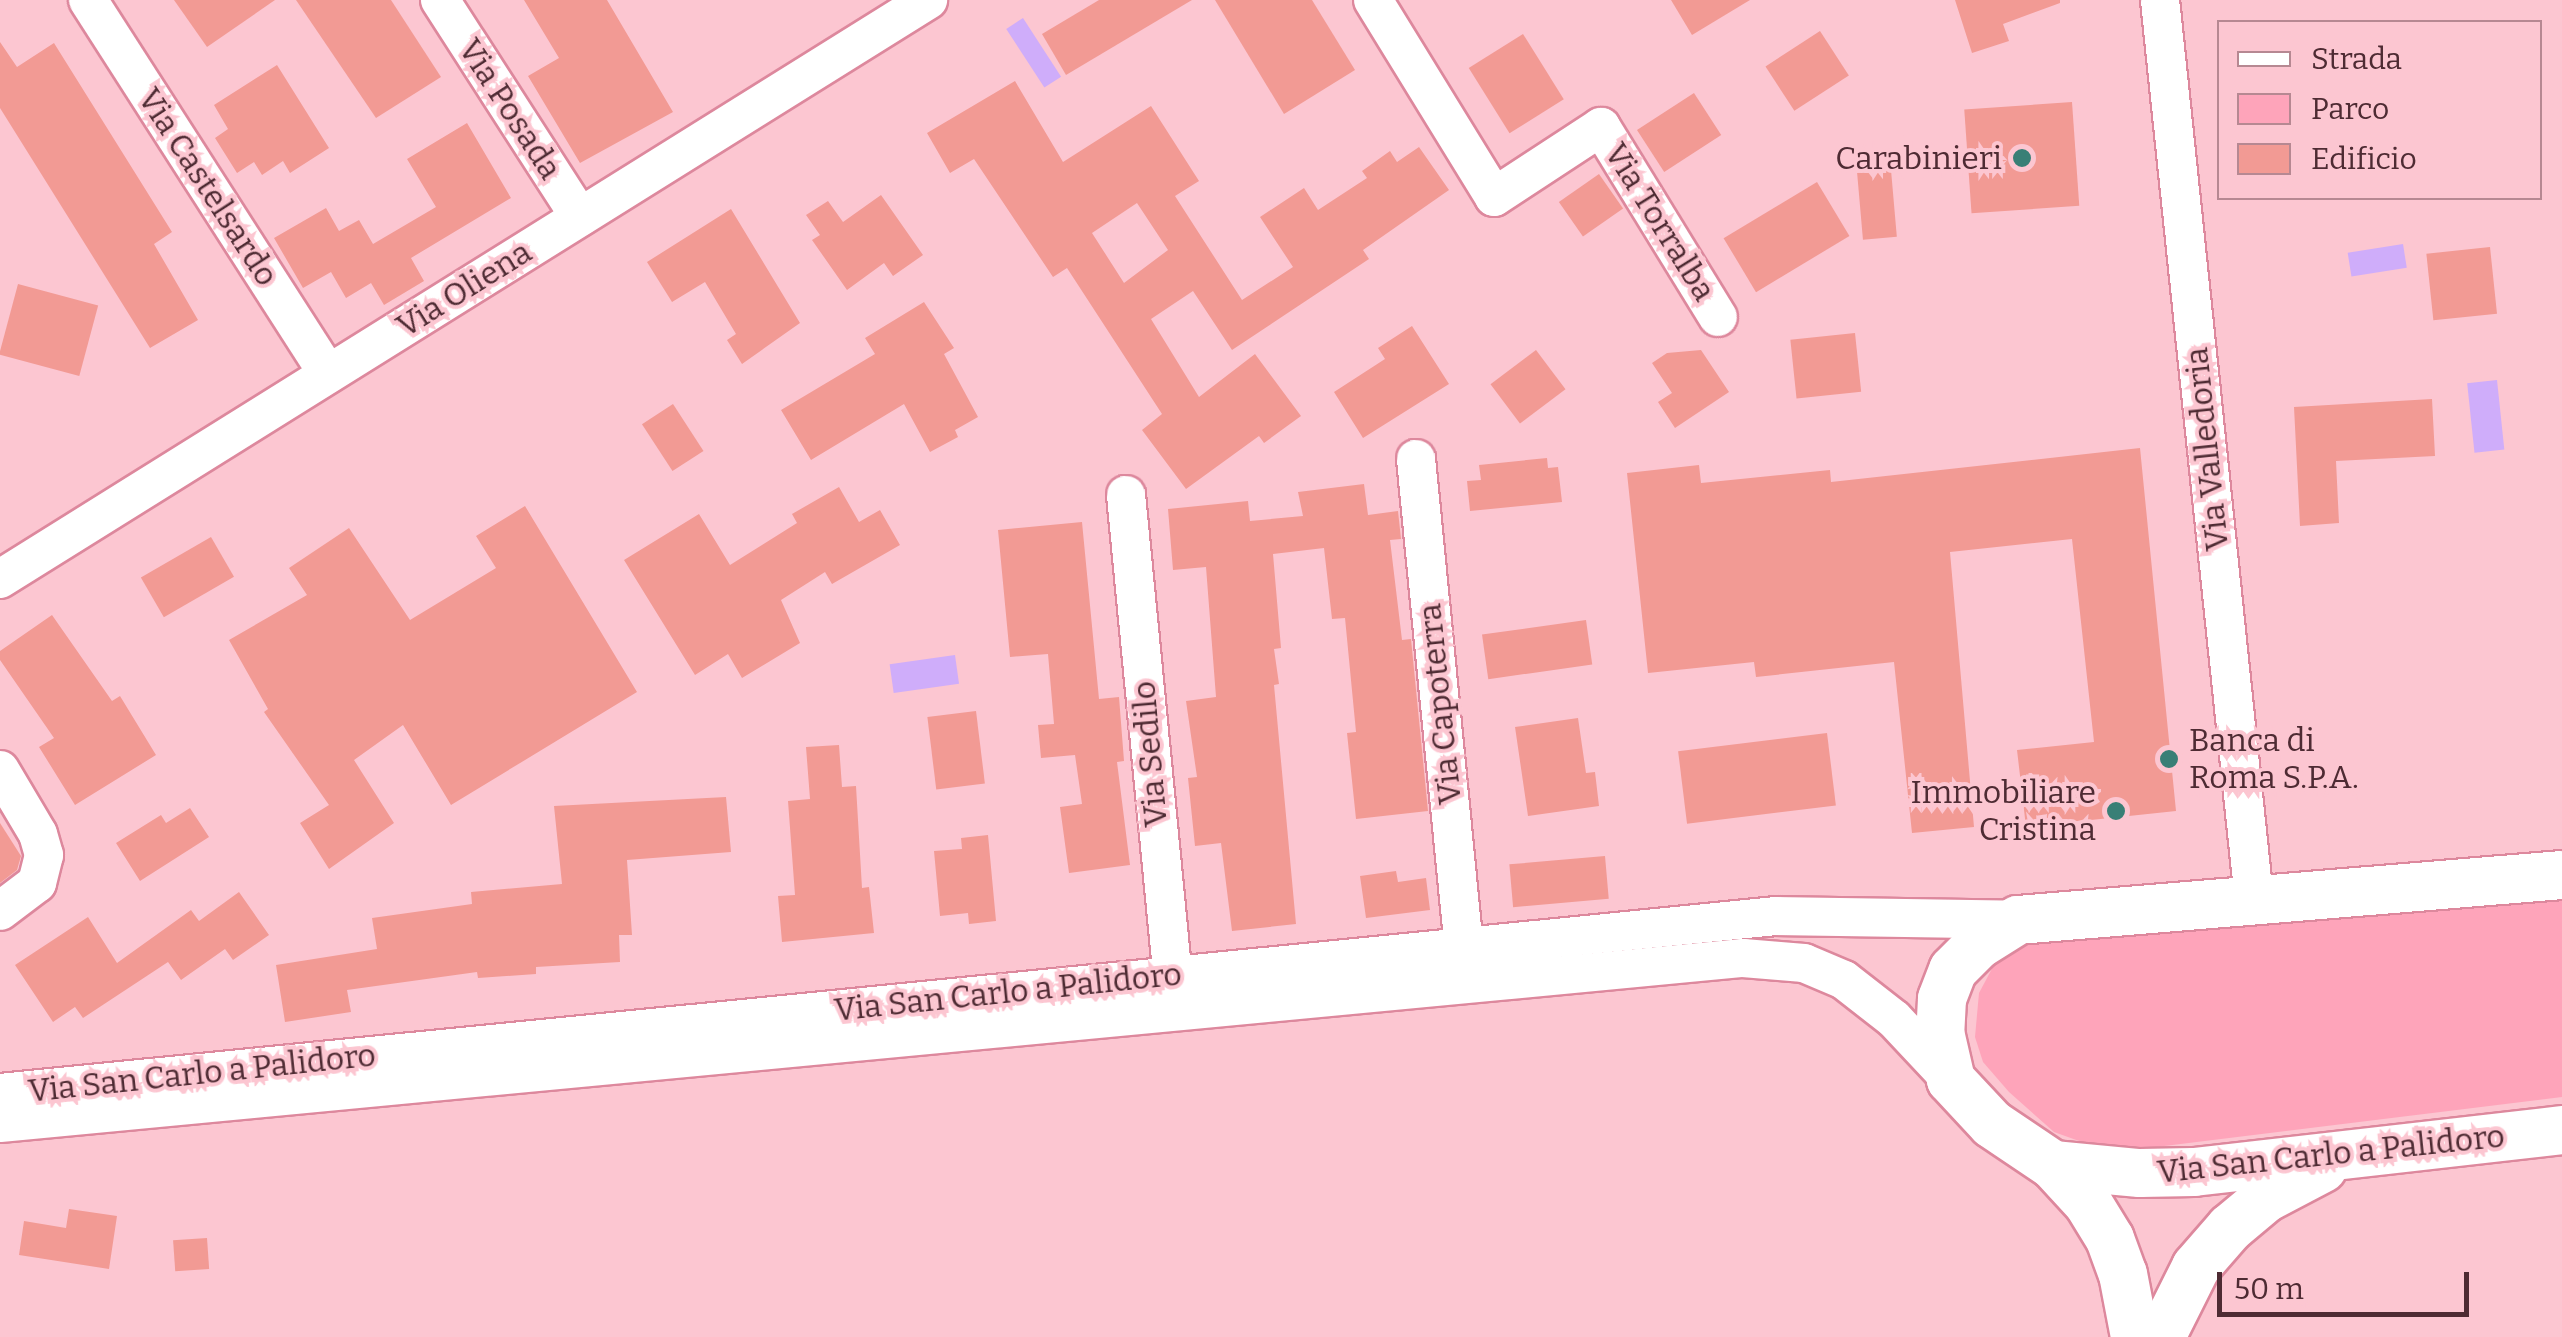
<!DOCTYPE html>
<html>
<head>
<meta charset="utf-8">
<style>
	body { margin:0 }
	#map { position:relative; width:2562px; height:1337px; overflow:hidden; background:#fcc6d1; font-family:Bitter,serif }
	div>[style] { position:absolute }
	[style*='--x'] { left:calc(var(--x)*1px); top:calc(var(--y)*1px); width:calc(var(--w)*1px); rotate:calc(var(--a)*1deg) }
	.green>* { inset:0; background:#fea4ba }
	.water>* { inset:0; background:#cfadfa; transform-origin:0 0 }
	.building>* { inset:0; background:#f29a94; transform-origin:0 0 }
	.roads { filter:drop-shadow(2px 0 #dd889d) drop-shadow(-2px 0 #dd889d) drop-shadow(0 2px #dd889d) drop-shadow(0 -2px #dd889d) }
	.minor>* { height:38px; margin:-19px; padding:0 19px; transform-origin:19px; border-radius:19px; background:#fff }
	.tertiary>* { height:48px; margin:-24px; padding:0 24px; transform-origin:24px; border-radius:24px; background:#fff }
	.dots>* { width:28px; height:28px; translate:-50% -50%; box-sizing:border-box; border:5px solid #fcc6d1; border-radius:50% }
	span { translate:-50% -50%; white-space:nowrap; text-align:center; line-height:1.15; -webkit-text-stroke:8px #fcc6d1; paint-order:stroke }
	.street-label { font-size:32px; color:#4e2b33 }
	.poi-label { font-size:32px; color:#4e2b33 }
	.right { translate:-100% -50%; text-align:right }
	.left { translate:0 -50%; text-align:left }
	.legend { position:absolute; left:2217px; top:20px; width:325px; height:180px; box-sizing:border-box; background:#fcc6d1; border:2px solid #b68892; margin:0; padding:12px 18px; list-style:none; font-size:30px; color:#4e2b33 }
	.legend li { display:flex; align-items:center; gap:20px; height:50px }
	.legend b { width:50px; border:2px solid #b68892 }
	.scale { position:absolute; left:2217px; top:1272px; width:252px; height:45px; box-sizing:border-box; border:5px solid #4e2b33; border-top:0; padding-left:12px; font-size:30px; line-height:35px; white-space:nowrap; color:#4e2b33; -webkit-text-stroke:8px #fcc6d1; paint-order:stroke }
</style>
</head>
<body>
<div id="map">
	<div class="green">
		<i style="clip-path:polygon(2562px 892px,2562px 1097px,2140px 1149px,2093px 1146px,2054px 1132px,2009px 1092px,1983px 1062px,1975px 1037px,1979px 993px,2002px 950px,2028px 942px)"></i>
	</div>
	<div class="water">
		<i style="left:1023px;top:18px;width:70px;height:20px;rotate:57deg"></i>
		<i style="left:2403px;top:244px;width:24px;height:56px;rotate:81deg"></i>
		<i style="left:2497px;top:380px;width:70px;height:30px;rotate:84deg"></i>
		<i style="left:955px;top:655px;width:29px;height:66px;rotate:82deg"></i>
	</div>
	<div class="building">
		<i style="clip-path:polygon(174px 0,275px 0,207px 47px)"></i>
		<i style="clip-path:polygon(296px 0,391px 0,441px 77px,376px 118px)"></i>
		<i style="clip-path:polygon(524px 0,607px 0,673px 112px,580px 163px,528px 76px,559px 58px)"></i>
		<i style="clip-path:polygon(1099px 0,1192px 0,1066px 75px,1042px 34px)"></i>
		<i style="clip-path:polygon(1215px 0,1312px 0,1355px 70px,1284px 114px)"></i>
		<i style="clip-path:polygon(1671px 0,1750px 0,1692px 35px)"></i>
		<i style="clip-path:polygon(1955px 0,2060px 0,2060px 3px,2003px 24px,2009px 41px,1972px 53px)"></i>
		<i style="left:1820px;top:31px;width:53px;height:65px;rotate:57deg"></i>
		<i style="left:1523px;top:34px;width:77px;height:64px;rotate:58deg"></i>
		<i style="clip-path:polygon(0 42px,17px 67px,54px 43px,172px 232px,154px 244px,198px 320px,150px 348px,0 108px)"></i>
		<i style="clip-path:polygon(277px 65px,329px 148px,290px 173px,283px 161px,262px 175px,254px 162px,237px 173px,215px 138px,228px 129px,214px 105px)"></i>
		<i style="clip-path:polygon(evenodd,1015px 81px,1063px 162px,1151px 106px,1199px 181px,1175px 196px,1242px 300px,1293px 267px,1260px 217px,1304px 188px,1318px 210px,1367px 178px,1362px 171px,1390px 151px,1397px 162px,1419px 147px,1449px 190px,1363px 250px,1369px 259px,1232px 350px,1193px 291px,1151px 319px,1199px 397px,1255px 354px,1301px 416px,1264px 443px,1259px 436px,1186px 489px,1142px 430px,1162px 414px,1067px 268px,1053px 277px,974px 159px,950px 173px,927px 133px,1015px 81px,1137px 203px,1168px 250px,1124px 283px,1092px 233px,1137px 203px)"></i>
		<i style="left:1694px;top:93px;width:50px;height:68px;rotate:57deg"></i>
		<i style="left:2072px;top:102px;width:104px;height:108px;rotate:86deg"></i>
		<i style="clip-path:polygon(467px 123px,511px 198px,411px 258px,424px 281px,384px 305px,371px 283px,346px 298px,331px 272px,303px 288px,274px 238px,326px 208px,339px 231px,359px 220px,373px 244px,436px 207px,407px 159px)"></i>
		<i style="left:1891px;top:170px;width:67px;height:34px;rotate:85deg"></i>
		<i style="left:1599px;top:174px;width:42px;height:49px;rotate:55deg"></i>
		<i style="left:1817px;top:182px;width:63px;height:109px;rotate:59deg"></i>
		<i style="clip-path:polygon(881px 195px,923px 255px,893px 276px,884px 263px,847px 290px,812px 240px,820px 235px,806px 215px,828px 201px,843px 222px)"></i>
		<i style="clip-path:polygon(731px 209px,800px 323px,742px 364px,727px 340px,736px 334px,705px 282px,672px 302px,647px 262px)"></i>
		<i style="left:2490px;top:247px;width:67px;height:64px;rotate:84deg"></i>
		<i style="left:18px;top:284px;width:83px;height:73px;rotate:15deg"></i>
		<i style="clip-path:polygon(924px 302px,954px 348px,944px 354px,978px 417px,955px 430px,958px 437px,930px 452px,904px 404px,811px 460px,781px 410px,875px 354px,865px 338px)"></i>
		<i style="clip-path:polygon(1412px 326px,1449px 384px,1363px 438px,1334px 392px,1385px 359px,1378px 348px)"></i>
		<i style="left:1855px;top:333px;width:59px;height:65px;rotate:84deg"></i>
		<i style="left:1536px;top:350px;width:49px;height:57px;rotate:53deg"></i>
		<i style="clip-path:polygon(1701px 350px,1729px 392px,1675px 428px,1658px 402px,1672px 393px,1652px 363px,1667px 353px)"></i>
		<i style="clip-path:polygon(2432px 399px,2435px 456px,2336px 461px,2339px 523px,2300px 526px,2294px 407px)"></i>
		<i style="left:673px;top:404px;width:56px;height:37px;rotate:57deg"></i>
		<i style="clip-path:polygon(2140px 448px,2176px 811px,2026px 827px,2017px 750px,2094px 742px,2072px 539px,1950px 552px,1974px 827px,1912px 833px,1894px 662px,1756px 677px,1754px 662px,1648px 673px,1627px 473px,1699px 465px,1701px 483px,1830px 470px,1831px 482px)"></i>
		<i style="clip-path:polygon(1547px 458px,1548px 468px,1558px 467px,1562px 502px,1470px 511px,1467px 481px,1481px 480px,1479px 465px)"></i>
		<i style="clip-path:polygon(1364px 484px,1368px 515px,1398px 511px,1401px 539px,1390px 540px,1402px 640px,1411px 639px,1428px 811px,1356px 819px,1347px 733px,1356px 732px,1345px 618px,1332px 619px,1324px 548px,1273px 554px,1281px 648px,1274px 649px,1279px 684px,1274px 685px,1296px 924px,1232px 931px,1221px 843px,1195px 846px,1188px 778px,1197px 777px,1186px 701px,1216px 697px,1206px 567px,1173px 570px,1168px 509px,1248px 501px,1250px 521px,1303px 516px,1298px 492px)"></i>
		<i style="clip-path:polygon(839px 487px,859px 522px,880px 510px,900px 545px,832px 584px,825px 572px,781px 600px,800px 643px,742px 678px,728px 654px,695px 675px,624px 560px,699px 514px,730px 565px,797px 523px,792px 514px)"></i>
		<i style="clip-path:polygon(525px 506px,637px 692px,451px 805px,403px 725px,354px 760px,394px 823px,329px 869px,300px 823px,329px 805px,264px 712px,268px 709px,229px 640px,307px 595px,289px 568px,349px 528px,410px 620px,496px 568px,476px 536px)"></i>
		<i style="clip-path:polygon(1082px 522px,1099px 699px,1119px 697px,1124px 761px,1117px 762px,1130px 865px,1069px 873px,1060px 807px,1082px 804px,1075px 755px,1041px 758px,1038px 725px,1054px 724px,1048px 654px,1010px 657px,998px 530px)"></i>
		<i style="left:211px;top:537px;width:46px;height:81px;rotate:60deg"></i>
		<i style="clip-path:polygon(52px 615px,112px 701px,120px 696px,156px 755px,75px 805px,39px 747px,54px 738px,0 660px,0 651px)"></i>
		<i style="left:1586px;top:620px;width:45px;height:105px;rotate:82deg"></i>
		<i style="left:976px;top:711px;width:73px;height:49px;rotate:83deg"></i>
		<i style="clip-path:polygon(1578px 718px,1586px 773px,1595px 772px,1599px 806px,1528px 816px,1515px 727px)"></i>
		<i style="left:1827px;top:733px;width:73px;height:150px;rotate:83deg"></i>
		<i style="clip-path:polygon(839px 745px,842px 787px,856px 786px,862px 888px,869px 887px,874px 933px,782px 942px,778px 896px,795px 895px,788px 801px,810px 799px,806px 747px)"></i>
		<i style="clip-path:polygon(726px 797px,731px 852px,627px 860px,632px 935px,619px 935px,620px 962px,536px 967px,536px 974px,478px 978px,477px 972px,347px 990px,351px 1012px,285px 1022px,276px 965px,377px 949px,372px 918px,472px 904px,471px 892px,562px 884px,554px 806px)"></i>
		<i style="clip-path:polygon(190px 808px,209px 837px,140px 881px,116px 843px,161px 815px,166px 823px)"></i>
		<i style="clip-path:polygon(0 823px,21px 856px,17px 870px,0 883px)"></i>
		<i style="clip-path:polygon(988px 835px,996px 921px,969px 924px,968px 913px,940px 916px,934px 851px,962px 849px,961px 838px)"></i>
		<i style="left:1605px;top:856px;width:43px;height:96px;rotate:85deg"></i>
		<i style="clip-path:polygon(1396px 871px,1398px 882px,1426px 878px,1430px 910px,1366px 918px,1360px 876px)"></i>
		<i style="clip-path:polygon(239px 892px,269px 935px,233px 960px,225px 949px,181px 980px,168px 962px,83px 1018px,75px 1007px,53px 1022px,15px 965px,88px 917px,117px 963px,191px 910px,199px 921px)"></i>
		<i style="clip-path:polygon(69px 1209px,117px 1216px,109px 1269px,19px 1255px,24px 1221px,66px 1228px)"></i>
		<i style="left:207px;top:1238px;width:31px;height:34px;rotate:86deg"></i>
	</div>
	<div class="roads">
		<div class="minor">
			<i style="--x:88;--y:0;--w:444;--a:57.3"></i>
			<i style="--x:440;--y:0;--w:258;--a:57.2"></i>
			<i style="--x:1373;--y:0;--w:231;--a:58.4"></i>
			<i style="--x:1494;--y:197;--w:128;--a:-33.2"></i>
			<i style="--x:1601;--y:127;--w:223;--a:58.4"></i>
			<i style="--x:2160;--y:0;--w:904;--a:84.03"></i>
			<i style="--x:1416;--y:459;--w:492;--a:84.4"></i>
			<i style="--x:1126;--y:495;--w:507;--a:84.46"></i>
			<i style="--x:0;--y:579;--w:1094;--a:-31.96"></i>
			<i style="--x:0;--y:770;--w:74;--a:59.3"></i>
			<i style="--x:38;--y:834;--w:22;--a:74"></i>
			<i style="--x:44;--y:855;--w:29;--a:104"></i>
			<i style="--x:37;--y:883;--w:46;--a:142.9"></i>
			<i style="--x:0;--y:1093;--w:1785;--a:-5.69"></i>
			<i style="--x:1776;--y:916;--w:242;--a:0.9"></i>
			<i style="--x:0;--y:1123;--w:1751;--a:-5.41"></i>
			<i style="--x:1743;--y:958;--w:61;--a:4.7"></i>
			<i style="--x:1804;--y:963;--w:43;--a:23"></i>
			<i style="--x:1844;--y:980;--w:63;--a:38"></i>
			<i style="--x:1894;--y:1019;--w:83;--a:46.9"></i>
		</div>
		<div class="tertiary">
			<i style="--x:2562;--y:875;--w:546;--a:175.27"></i>
			<i style="--x:2018;--y:920;--w:47;--a:148"></i>
			<i style="--x:1978;--y:945;--w:35;--a:135"></i>
			<i style="--x:1953;--y:970;--w:31;--a:111"></i>
			<i style="--x:1942;--y:999;--w:33;--a:93"></i>
			<i style="--x:1940;--y:1032;--w:49;--a:77.1"></i>
			<i style="--x:1951;--y:1080;--w:60;--a:47"></i>
			<i style="--x:1992;--y:1124;--w:73;--a:33.9"></i>
			<i style="--x:2053;--y:1165;--w:87;--a:5.3"></i>
			<i style="--x:2140;--y:1173;--w:54;--a:-1.1"></i>
			<i style="--x:2194;--y:1172;--w:370;--a:-6.5"></i>
			<i style="--x:2053;--y:1165;--w:52;--a:47.4"></i>
			<i style="--x:2088;--y:1203;--w:42;--a:58.6"></i>
			<i style="--x:2110;--y:1239;--w:37;--a:70"></i>
			<i style="--x:2123;--y:1274;--w:64;--a:79.2"></i>
			<i style="--x:2161;--y:1337;--w:78;--a:-63.4"></i>
			<i style="--x:2196;--y:1267;--w:52;--a:-48.9"></i>
			<i style="--x:2230;--y:1228;--w:47;--a:-39.8"></i>
			<i style="--x:2266;--y:1198;--w:64;--a:-27.8"></i>
		</div>
	</div>
	<div class="dots">
		<i style="left:2022px;top:158px;background:#397f76"></i>
		<i style="left:2169px;top:759px;background:#397f76"></i>
		<i style="left:2116px;top:811px;background:#397f76"></i>
	</div>
	<div class="street-label">
		<span style="left:510px;top:109px;rotate:57deg">Via Posada</span>
		<span style="left:208px;top:187px;rotate:57deg">Via Castelsardo</span>
		<span style="left:1660px;top:222px;rotate:58deg">Via Torralba</span>
		<span style="left:464px;top:289px;rotate:-32deg">Via Oliena</span>
		<span style="left:2207px;top:449px;rotate:-96deg">Via Valledoria</span>
		<span style="left:1440px;top:704px;rotate:-96deg">Via Capoterra</span>
		<span style="left:1150px;top:754px;rotate:-95deg">Via Sedilo</span>
		<span style="left:1008px;top:992px;rotate:-6deg">Via San Carlo a Palidoro</span>
		<span style="left:202px;top:1073px;rotate:-6deg">Via San Carlo a Palidoro</span>
		<span style="left:2331px;top:1154px;rotate:-6deg">Via San Carlo a Palidoro</span>
	</div>
	<div class="poi-label">
		<span class="right" style="left:2002px;top:158px">Carabinieri</span>
		<span class="left" style="left:2189px;top:759px">Banca di<br>Roma S.P.A.</span>
		<span class="right" style="left:2096px;top:811px">Immobiliare<br>Cristina</span>
	</div>
	<ul class="legend">
	<li><b style="height:12px;background:#fff"></b>Strada</li>
	<li><b style="height:28px;background:#fea4ba"></b>Parco</li>
	<li><b style="height:28px;background:#f29a94"></b>Edificio</li>
	</ul>
	<div class="scale">50 m</div>
</div>
</body>
</html>
